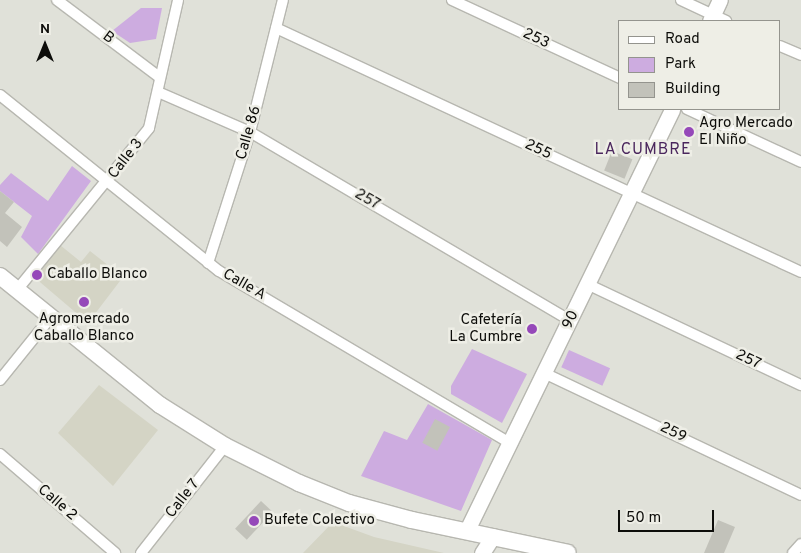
<!DOCTYPE html>
<html>
<head>
<meta charset="utf-8">
<style>
	body { margin:0 }
	#map { position:relative; width:801px; height:553px; overflow:hidden; background:#e0e1d9; font-family:Overpass,sans-serif }
	div>[style] { position:absolute }
	[style*='--x'] { left:calc(var(--x)*1px); top:calc(var(--y)*1px); width:calc(var(--w)*1px); rotate:calc(var(--a)*1deg) }
	.built>* { inset:0; background:#d4d4c5 }
	.green>* { inset:0; background:#cdace0; transform-origin:0 0 }
	.building>* { inset:0; background:#c2c2ba; transform-origin:0 0 }
	.roads { filter:drop-shadow(1px 0 #b7b7b0) drop-shadow(-1px 0 #b7b7b0) drop-shadow(0 1px #b7b7b0) drop-shadow(0 -1px #b7b7b0) }
	.street>* { height:10px; margin:-5px; padding:0 5px; transform-origin:5px; border-radius:5px; background:#fff }
	.secondary>* { height:15px; margin:-7.5px; padding:0 7.5px; transform-origin:7.5px; border-radius:7.5px; background:#fff }
	.primary>* { height:16px; margin:-8px; padding:0 8px; transform-origin:8px; border-radius:8px; background:#fff }
	.dots>* { width:14px; height:14px; translate:-50% -50%; box-sizing:border-box; border:2px solid #eeeee6; border-radius:50% }
	span { translate:-50% -50%; white-space:nowrap; text-align:center; line-height:1.15; -webkit-text-stroke:5px #eeeee6; paint-order:stroke }
	.street-label { font-size:15px; color:#0d0d0a }
	.poi-label { font-size:15px; color:#0d0d0a }
	.left { translate:0 -50%; text-align:left }
	.right { translate:-100% -50%; text-align:right }
	.neighbourhood-label { font-size:16px; color:#4a265d; letter-spacing:1px }
	.legend { position:absolute; left:618px; top:20px; width:162px; height:90px; box-sizing:border-box; background:#eeeee6; border:1px solid #94948e; margin:0; padding:6px 9px; list-style:none; font-size:15px; color:#0d0d0a }
	.legend li { display:flex; align-items:center; gap:10px; height:25px }
	.legend b { width:25px; border:1px solid #94948e }
	.north { position:absolute; left:20px; top:20px; width:50px; height:50px; -webkit-text-stroke:4px #eeeee6; paint-order:stroke; rotate:0deg; font-size:14px; font-weight:700; line-height:20px; text-align:center; color:#0d0d0a }
	.north::after { content:''; display:block; margin:auto; width:18px; height:22px; background:#0d0d0a; clip-path:polygon(50% 0,100% 100%,50% 72%,0 100%) }
	.scale { position:absolute; left:618px; top:510px; width:96px; height:22px; box-sizing:border-box; border:2px solid #0d0d0a; border-top:0; padding-left:6px; font-size:15px; line-height:18px; white-space:nowrap; color:#0d0d0a; -webkit-text-stroke:4px #eeeee6; paint-order:stroke }
</style>
</head>
<body>
<div id="map">
	<div class="built">
		<i style="clip-path:polygon(60px 245px,81px 262px,90px 251px,123px 277px,88px 323px,34px 277px)"></i>
		<i style="clip-path:polygon(99px 385px,158px 430px,113px 486px,58px 433px)"></i>
		<i style="clip-path:polygon(333px 522px,374px 537px,444px 553px,303px 553px)"></i>
	</div>
	<div class="green">
		<i style="clip-path:polygon(141px 8px,162px 8px,156px 39px,130px 43px,112px 31px)"></i>
		<i style="clip-path:polygon(72px 166px,91px 181px,38px 254px,21px 237px,32px 216px,0 191px,0 185px,11px 173px,48px 201px)"></i>
		<i style="clip-path:polygon(472px 349px,527px 374px,502px 423px,451px 394px,451px 386px)"></i>
		<i style="left:569px;top:350px;width:45px;height:19px;rotate:24deg"></i>
		<i style="clip-path:polygon(428px 404px,492px 440px,461px 511px,361px 476px,384px 431px,407px 440px)"></i>
	</div>
	<div class="building">
		<i style="left:612px;top:151px;width:22px;height:21px;rotate:22deg"></i>
		<i style="clip-path:polygon(0 191px,14px 202px,5px 213px,22px 227px,7px 247px,0 241px)"></i>
		<i style="left:435px;top:419px;width:17px;height:27px;rotate:28deg"></i>
		<i style="left:261px;top:501px;width:16px;height:38px;rotate:43deg"></i>
		<i style="clip-path:polygon(718px 520px,735px 527px,724px 553px,704px 553px)"></i>
	</div>
	<div class="roads">
		<div class="street">
			<i style="--x:57;--y:0;--w:128;--a:37"></i>
			<i style="--x:452;--y:0;--w:185;--a:24.9"></i>
			<i style="--x:681;--y:0;--w:50;--a:25"></i>
			<i style="--x:276;--y:28;--w:579;--a:24.93"></i>
			<i style="--x:780;--y:46;--w:23;--a:23"></i>
			<i style="--x:158;--y:92;--w:100;--a:23.5"></i>
			<i style="--x:250;--y:132;--w:373;--a:30.5"></i>
			<i style="--x:0;--y:95;--w:281;--a:38.8"></i>
			<i style="--x:219;--y:271;--w:338;--a:30.6"></i>
			<i style="--x:687;--y:109;--w:126;--a:24.9"></i>
			<i style="--x:208;--y:263;--w:138;--a:-72.2"></i>
			<i style="--x:250;--y:132;--w:136;--a:-76"></i>
			<i style="--x:587;--y:284;--w:237;--a:25.3"></i>
			<i style="--x:17;--y:290;--w:209;--a:-50.8"></i>
			<i style="--x:149;--y:128;--w:131;--a:-77.2"></i>
			<i style="--x:544;--y:373;--w:284;--a:25.4"></i>
			<i style="--x:0;--y:380;--w:80;--a:-51.1"></i>
			<i style="--x:0;--y:454;--w:152;--a:40.7"></i>
			<i style="--x:141;--y:553;--w:136;--a:-51.9"></i>
			<i style="--x:793;--y:553;--w:12;--a:-48"></i>
		</div>
		<div class="secondary">
			<i style="--x:710;--y:21;--w:23;--a:-65"></i>
			<i style="--x:467;--y:530;--w:468;--a:-64"></i>
			<i style="--x:482;--y:553;--w:20;--a:-57"></i>
		</div>
		<div class="primary">
			<i style="--x:0;--y:276;--w:206;--a:38.9"></i>
			<i style="--x:160;--y:405;--w:77;--a:32.2"></i>
			<i style="--x:225;--y:446;--w:83;--a:26.6"></i>
			<i style="--x:299;--y:483;--w:54;--a:21.8"></i>
			<i style="--x:349;--y:503;--w:65;--a:15.1"></i>
			<i style="--x:412;--y:520;--w:159;--a:11.9"></i>
		</div>
	</div>
	<div class="dots">
		<i style="left:689px;top:132px;background:#9548b9"></i>
		<i style="left:37px;top:275px;background:#9548b9"></i>
		<i style="left:84px;top:302px;background:#9548b9"></i>
		<i style="left:532px;top:329px;background:#9548b9"></i>
		<i style="left:254px;top:521px;background:#9548b9"></i>
	</div>
	<div class="street-label">
		<span style="left:108px;top:38px;rotate:37deg">B</span>
		<span style="left:536px;top:39px;rotate:25deg">253</span>
		<span style="left:249px;top:133px;rotate:-74deg">Calle 86</span>
		<span style="left:538px;top:150px;rotate:25deg">255</span>
		<span style="left:126px;top:159px;rotate:-52deg">Calle 3</span>
		<span style="left:367px;top:200px;rotate:30deg">257</span>
		<span style="left:244px;top:285px;rotate:30deg">Calle A</span>
		<span style="left:571px;top:320px;rotate:-65deg">90</span>
		<span style="left:748px;top:360px;rotate:25deg">257</span>
		<span style="left:673px;top:433px;rotate:26deg">259</span>
		<span style="left:183px;top:499px;rotate:-52deg">Calle 7</span>
		<span style="left:57px;top:503px;rotate:41deg">Calle 2</span>
	</div>
	<div class="poi-label">
		<span class="left" style="left:699px;top:132px">Agro Mercado<br>El Niño</span>
		<span class="left" style="left:47px;top:275px">Caballo Blanco</span>
		<span style="left:84px;top:328px">Agromercado<br>Caballo Blanco</span>
		<span class="right" style="left:522px;top:329px">Cafetería<br>La Cumbre</span>
		<span class="left" style="left:264px;top:521px">Bufete Colectivo</span>
	</div>
	<div class="neighbourhood-label">
		<span style="left:643px;top:150px">LA CUMBRE</span>
	</div>
	<ul class="legend">
	<li><b style="height:6px;background:#fff"></b>Road</li>
	<li><b style="height:14px;background:#cdace0"></b>Park</li>
	<li><b style="height:14px;background:#c2c2ba"></b>Building</li>
	</ul>
	<div class="north">N</div>
	<div class="scale">50 m</div>
</div>
</body>
</html>
